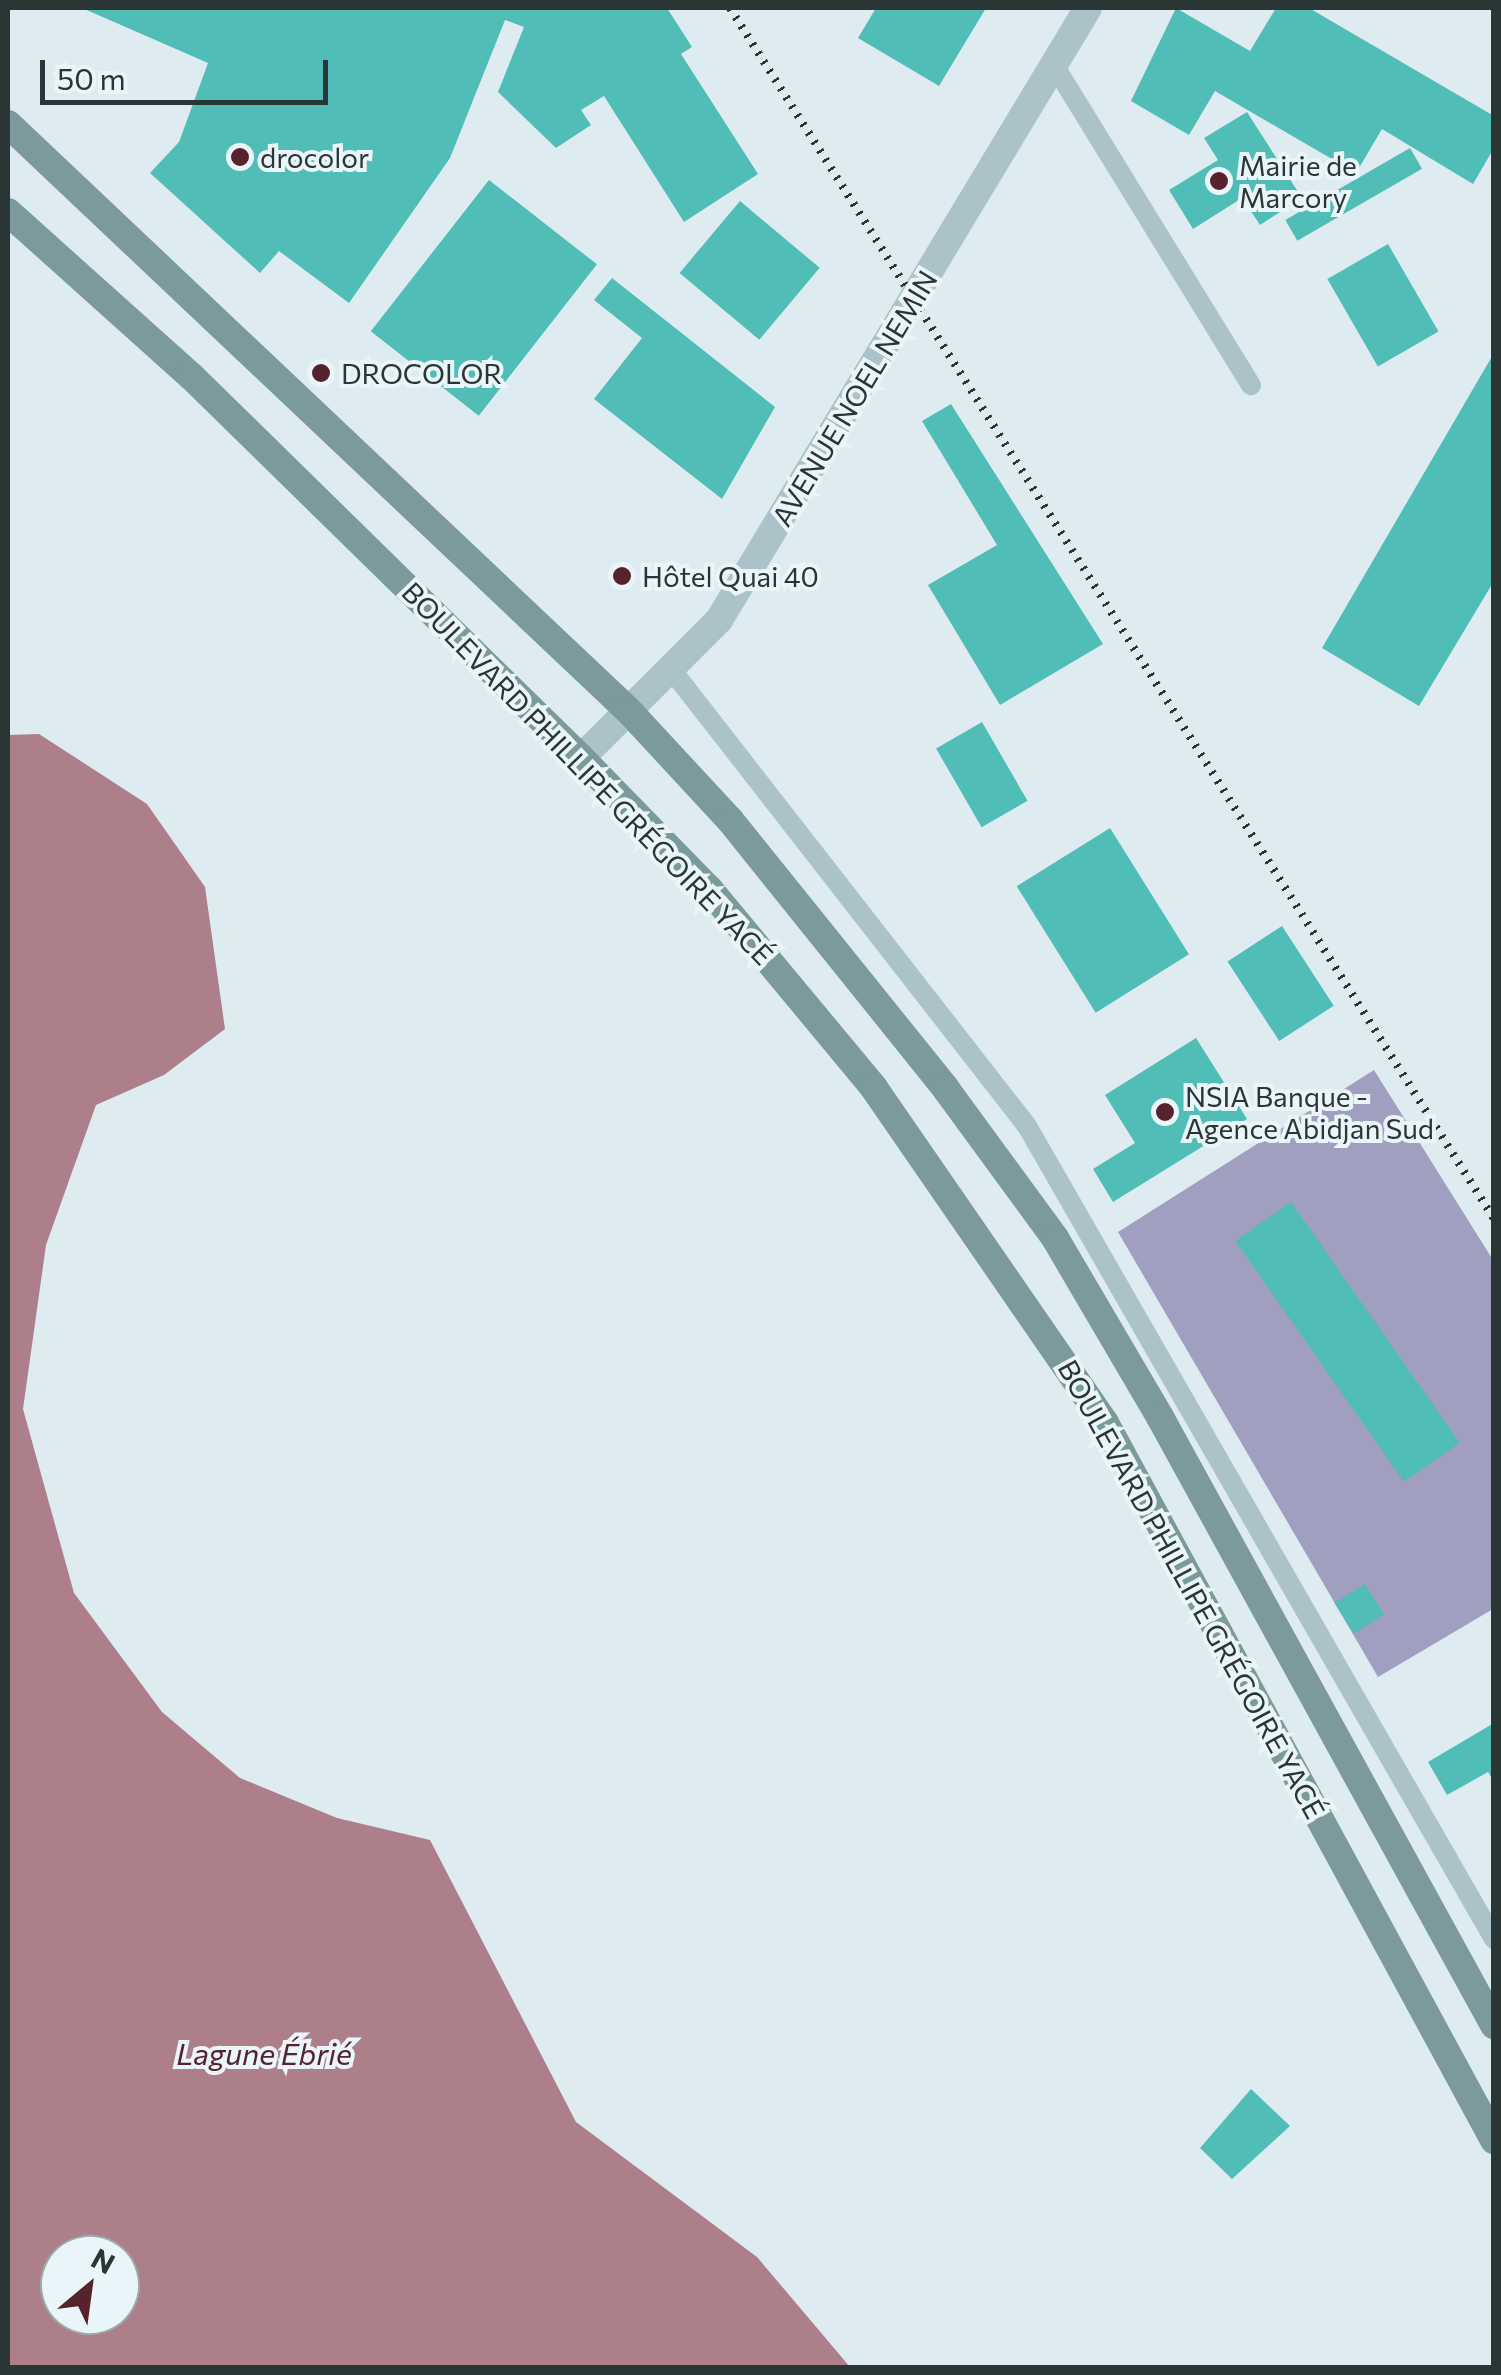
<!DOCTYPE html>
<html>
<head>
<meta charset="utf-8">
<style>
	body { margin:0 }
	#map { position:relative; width:1501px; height:2375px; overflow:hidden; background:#deecf1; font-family:Commissioner,sans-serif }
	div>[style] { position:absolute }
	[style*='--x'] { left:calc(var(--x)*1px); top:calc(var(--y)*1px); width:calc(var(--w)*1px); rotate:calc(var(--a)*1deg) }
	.green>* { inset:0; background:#a09fbf }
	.water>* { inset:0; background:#ac7f8b }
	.building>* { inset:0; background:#50bdb7; transform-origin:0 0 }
	.service>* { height:20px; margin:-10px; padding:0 10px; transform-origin:10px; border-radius:10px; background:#abc3c8 }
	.tertiary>* { height:28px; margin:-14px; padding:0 14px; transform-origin:14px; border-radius:14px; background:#abc3c8 }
	.secondary>* { height:28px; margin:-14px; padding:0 14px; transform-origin:14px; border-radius:14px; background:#7c9a9c }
	.rail>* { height:8px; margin-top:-4px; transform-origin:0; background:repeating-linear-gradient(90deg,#2a3636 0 2.5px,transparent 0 10.5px) }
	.dots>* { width:28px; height:28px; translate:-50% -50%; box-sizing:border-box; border:5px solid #eaf5f9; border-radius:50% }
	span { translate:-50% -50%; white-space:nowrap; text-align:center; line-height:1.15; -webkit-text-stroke:8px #eaf5f9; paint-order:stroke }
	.poi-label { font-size:28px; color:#2a3636 }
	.left { translate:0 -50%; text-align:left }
	.street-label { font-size:28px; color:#2a3636 }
	.water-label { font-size:30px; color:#55222e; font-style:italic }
	.frame { position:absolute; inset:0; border:10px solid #2a3636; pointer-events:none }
	.north { position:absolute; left:40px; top:2235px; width:100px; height:100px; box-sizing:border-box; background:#eaf5f9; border:2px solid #9da9ab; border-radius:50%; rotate:29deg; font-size:28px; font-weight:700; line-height:40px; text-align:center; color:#2a3636 }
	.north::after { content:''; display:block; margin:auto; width:35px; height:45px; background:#55222e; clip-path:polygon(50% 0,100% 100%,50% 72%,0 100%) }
	.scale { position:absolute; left:40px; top:60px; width:288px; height:45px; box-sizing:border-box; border:5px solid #2a3636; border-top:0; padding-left:12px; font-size:30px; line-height:35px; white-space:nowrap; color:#2a3636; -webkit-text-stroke:8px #eaf5f9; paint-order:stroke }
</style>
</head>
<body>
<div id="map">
	<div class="green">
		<i style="clip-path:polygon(1374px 1070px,1493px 1260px,1493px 1609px,1378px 1677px,1118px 1232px)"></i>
	</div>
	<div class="water">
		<i style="clip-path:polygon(evenodd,39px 734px,147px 804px,205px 887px,225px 1029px,164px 1075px,96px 1105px,46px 1245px,23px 1409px,74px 1593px,162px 1712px,240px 1778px,337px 1818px,430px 1840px,576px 2122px,757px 2257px,850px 2367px,8px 2367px,8px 735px,39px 734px,60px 2255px,120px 2255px,120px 2315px,60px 2315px,60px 2255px)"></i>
	</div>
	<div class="building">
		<i style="clip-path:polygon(82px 8px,667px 8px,692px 47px,681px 54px,758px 174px,684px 222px,604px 96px,581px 110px,591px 125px,556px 148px,498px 92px,524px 27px,505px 20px,450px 158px,349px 303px,279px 251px,260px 273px,150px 173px,179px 142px,208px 63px)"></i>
		<i style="clip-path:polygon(876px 8px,986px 8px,939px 86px,858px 38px)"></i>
		<i style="clip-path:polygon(1176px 8px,1250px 51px,1276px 8px,1309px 8px,1494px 116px,1494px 148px,1473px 184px,1382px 129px,1356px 173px,1215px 91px,1189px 135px,1131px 101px)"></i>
		<i style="clip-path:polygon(1247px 112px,1302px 198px,1260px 225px,1242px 198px,1193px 229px,1169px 190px,1218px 160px,1204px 138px)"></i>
		<i style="left:1410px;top:148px;width:24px;height:144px;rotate:60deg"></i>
		<i style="left:489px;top:180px;width:137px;height:192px;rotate:38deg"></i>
		<i style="left:740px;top:201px;width:104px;height:94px;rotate:40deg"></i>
		<i style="left:1388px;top:244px;width:101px;height:70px;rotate:60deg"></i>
		<i style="clip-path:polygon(612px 278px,775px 407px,722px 499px,594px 399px,642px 338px,594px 300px)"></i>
		<i style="clip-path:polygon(1494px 353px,1494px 581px,1419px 706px,1322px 648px)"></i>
		<i style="clip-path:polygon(951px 404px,1103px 644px,1000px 705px,928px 585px,997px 545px,922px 421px)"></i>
		<i style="left:982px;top:722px;width:91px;height:53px;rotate:60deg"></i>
		<i style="left:1110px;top:828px;width:149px;height:110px;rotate:58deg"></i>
		<i style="left:1282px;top:926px;width:95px;height:65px;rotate:57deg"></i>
		<i style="clip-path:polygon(1196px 1038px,1247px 1119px,1113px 1202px,1093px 1169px,1135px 1143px,1105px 1095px)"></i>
		<i style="left:1291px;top:1202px;width:294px;height:68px;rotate:55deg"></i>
		<i style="left:1365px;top:1584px;width:36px;height:36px;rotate:58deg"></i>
		<i style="clip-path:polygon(1494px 1723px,1494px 1782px,1488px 1772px,1447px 1795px,1428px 1762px)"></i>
		<i style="clip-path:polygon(1251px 2089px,1290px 2126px,1232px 2179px,1200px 2148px)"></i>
	</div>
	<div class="service">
		<i style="--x:1054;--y:65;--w:376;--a:58.4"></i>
		<i style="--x:674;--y:673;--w:574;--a:52.07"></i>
		<i style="--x:1027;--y:1126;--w:938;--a:60.13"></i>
	</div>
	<div class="tertiary">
		<i style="--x:581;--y:758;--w:195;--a:-45"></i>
		<i style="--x:719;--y:620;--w:715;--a:-58.91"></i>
	</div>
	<div class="secondary">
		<i style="--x:8;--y:124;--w:853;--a:43.39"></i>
		<i style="--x:628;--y:710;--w:150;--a:47.2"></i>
		<i style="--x:730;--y:820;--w:345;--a:51.2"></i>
		<i style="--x:946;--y:1089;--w:185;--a:53.8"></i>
		<i style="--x:1055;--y:1238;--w:208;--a:59.6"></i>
		<i style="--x:1160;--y:1417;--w:694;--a:61.22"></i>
		<i style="--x:8;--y:212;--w:246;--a:41.9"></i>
		<i style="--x:191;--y:376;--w:546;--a:44.41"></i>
		<i style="--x:581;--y:758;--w:183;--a:45.7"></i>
		<i style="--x:709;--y:889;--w:259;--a:50.3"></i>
		<i style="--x:874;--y:1088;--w:407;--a:55.4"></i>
		<i style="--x:1105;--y:1423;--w:816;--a:61.52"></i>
	</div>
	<div class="rail">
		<i style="--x:730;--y:8;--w:1432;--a:57.75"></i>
	</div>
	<div class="dots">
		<i style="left:240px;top:157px;background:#55222e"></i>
		<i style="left:1219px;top:181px;background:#55222e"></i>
		<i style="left:321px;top:373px;background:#55222e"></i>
		<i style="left:622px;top:576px;background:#55222e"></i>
		<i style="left:1165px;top:1112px;background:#55222e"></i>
	</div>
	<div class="poi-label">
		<span class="left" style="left:260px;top:157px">drocolor</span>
		<span class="left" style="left:1239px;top:181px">Mairie de<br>Marcory</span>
		<span class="left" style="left:341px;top:373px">DROCOLOR</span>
		<span class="left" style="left:642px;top:576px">Hôtel Quai 40</span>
		<span class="left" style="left:1185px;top:1112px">NSIA Banque -<br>Agence Abidjan Sud</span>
	</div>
	<div class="street-label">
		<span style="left:854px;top:398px;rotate:-59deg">AVENUE NOEL NEMIN</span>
		<span style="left:588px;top:773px;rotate:46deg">BOULEVARD PHILLIPE GRÉGOIRE YACÉ</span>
		<span style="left:1192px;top:1589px;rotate:61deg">BOULEVARD PHILLIPE GRÉGOIRE YACÉ</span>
	</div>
	<div class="water-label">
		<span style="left:264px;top:2053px">Lagune Ébrié</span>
	</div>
	<div class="frame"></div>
	<div class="north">N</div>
	<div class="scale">50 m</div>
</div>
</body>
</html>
